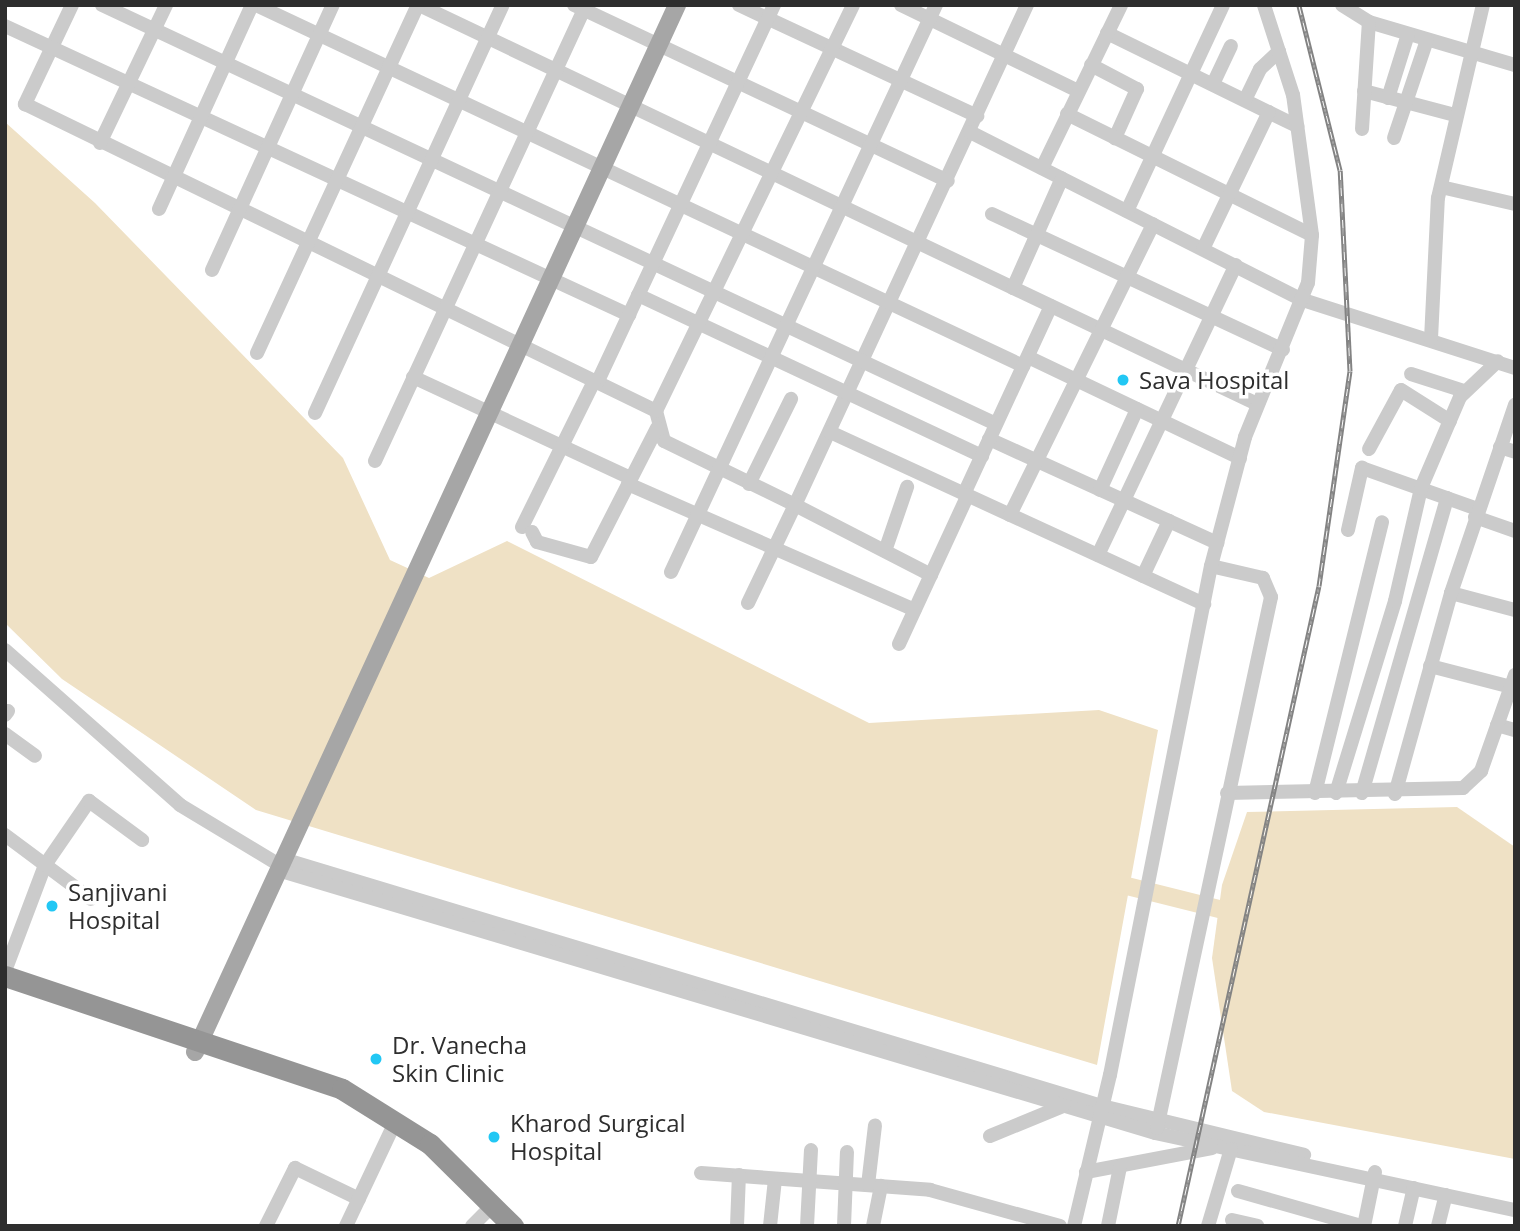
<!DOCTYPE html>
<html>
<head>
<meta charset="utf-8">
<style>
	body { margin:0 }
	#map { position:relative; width:1520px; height:1231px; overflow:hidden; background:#fff; font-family:"Open Sans",sans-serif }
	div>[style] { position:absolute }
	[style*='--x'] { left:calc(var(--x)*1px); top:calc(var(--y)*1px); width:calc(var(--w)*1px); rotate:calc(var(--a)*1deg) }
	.water>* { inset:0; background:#efe1c5 }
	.river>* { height:18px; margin:-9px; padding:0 9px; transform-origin:9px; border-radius:9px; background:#efe1c5 }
	.minor>* { height:14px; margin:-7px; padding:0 7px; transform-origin:7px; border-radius:7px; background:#cbcbcb }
	.major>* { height:18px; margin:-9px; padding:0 9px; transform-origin:9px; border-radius:9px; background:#a6a6a6 }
	.highway>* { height:21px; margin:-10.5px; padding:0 10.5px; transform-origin:10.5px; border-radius:10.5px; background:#959595 }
	.rail>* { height:5px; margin-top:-2.5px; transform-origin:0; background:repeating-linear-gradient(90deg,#fff 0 8px,#838383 0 16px); box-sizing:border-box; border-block:2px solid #838383 }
	.dots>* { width:19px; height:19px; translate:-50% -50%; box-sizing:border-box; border:4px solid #fff; border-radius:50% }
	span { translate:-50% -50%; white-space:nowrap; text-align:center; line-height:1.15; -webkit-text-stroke:7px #fff; paint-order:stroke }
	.poi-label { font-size:24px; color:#2e2e2e }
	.left { translate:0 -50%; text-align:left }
	.frame { position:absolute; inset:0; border:7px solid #2e2e2e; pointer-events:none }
</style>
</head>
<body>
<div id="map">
	<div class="water">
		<i style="clip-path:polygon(5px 122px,95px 203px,343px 458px,390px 560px,429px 578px,507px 541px,869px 723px,1099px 710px,1158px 730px,1097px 1065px,256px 810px,62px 679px,5px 623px)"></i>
		<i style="clip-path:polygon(1457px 807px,1515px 847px,1515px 1159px,1264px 1112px,1232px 1091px,1212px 958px,1222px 885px,1247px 812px)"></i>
	</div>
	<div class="river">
		<i style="--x:1107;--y:881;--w:136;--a:14"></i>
	</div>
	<div class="minor">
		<i style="--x:72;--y:5;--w:110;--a:115.4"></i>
		<i style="--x:25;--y:104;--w:702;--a:25.94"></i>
		<i style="--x:656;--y:411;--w:31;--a:75"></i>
		<i style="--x:664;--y:441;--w:146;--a:26"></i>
		<i style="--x:795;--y:505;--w:551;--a:-65.11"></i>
		<i style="--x:102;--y:5;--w:987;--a:25.11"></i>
		<i style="--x:256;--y:5;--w:848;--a:25.2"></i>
		<i style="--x:419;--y:5;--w:928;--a:25.46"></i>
		<i style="--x:574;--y:5;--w:413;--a:25.2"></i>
		<i style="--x:739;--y:5;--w:263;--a:25"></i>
		<i style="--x:901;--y:5;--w:197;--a:25.9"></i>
		<i style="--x:1342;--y:5;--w:32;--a:32"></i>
		<i style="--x:1369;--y:22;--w:152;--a:16.4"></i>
		<i style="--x:5;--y:26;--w:688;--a:24.85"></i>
		<i style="--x:1107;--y:33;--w:212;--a:26.1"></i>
		<i style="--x:1091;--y:65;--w:52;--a:27.6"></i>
		<i style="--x:1137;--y:89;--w:54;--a:114.2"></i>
		<i style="--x:1213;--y:84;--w:42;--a:-64.7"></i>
		<i style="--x:1364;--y:91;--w:94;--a:14.8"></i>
		<i style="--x:1388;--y:98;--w:67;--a:-72.6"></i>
		<i style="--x:1245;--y:100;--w:34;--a:-64"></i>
		<i style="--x:1260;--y:69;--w:26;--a:-43"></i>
		<i style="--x:1067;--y:114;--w:273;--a:26.3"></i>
		<i style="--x:1362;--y:129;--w:107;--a:-86.3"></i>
		<i style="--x:970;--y:132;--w:373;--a:26.8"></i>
		<i style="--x:1303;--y:300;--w:223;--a:17.8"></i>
		<i style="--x:1394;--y:138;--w:103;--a:-71.4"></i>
		<i style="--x:100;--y:143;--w:153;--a:-64.4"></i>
		<i style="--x:1042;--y:168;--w:181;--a:-64.1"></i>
		<i style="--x:1441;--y:187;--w:76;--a:12.9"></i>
		<i style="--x:159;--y:209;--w:224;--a:-65.5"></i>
		<i style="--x:1127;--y:211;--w:227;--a:-65"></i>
		<i style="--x:992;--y:214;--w:321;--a:25"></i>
		<i style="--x:1203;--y:249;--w:152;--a:-64.3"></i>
		<i style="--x:212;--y:270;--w:291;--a:-65.5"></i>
		<i style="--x:1013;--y:288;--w:120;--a:-66"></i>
		<i style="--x:638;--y:295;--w:380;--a:25.1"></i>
		<i style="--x:1431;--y:339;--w:141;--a:-87.2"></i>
		<i style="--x:1438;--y:198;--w:198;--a:-76.9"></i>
		<i style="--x:257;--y:353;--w:383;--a:-65.2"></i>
		<i style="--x:1028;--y:357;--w:235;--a:25.5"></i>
		<i style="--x:1411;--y:374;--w:56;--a:17.8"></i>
		<i style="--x:413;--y:377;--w:240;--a:24.9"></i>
		<i style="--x:597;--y:383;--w:417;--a:-64.9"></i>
		<i style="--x:656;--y:411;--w:451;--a:-64.1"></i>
		<i style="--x:315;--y:413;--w:449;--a:-65.3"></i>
		<i style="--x:830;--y:432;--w:412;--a:24.7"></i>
		<i style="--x:989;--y:439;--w:251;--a:24.5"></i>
		<i style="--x:1500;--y:447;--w:16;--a:18"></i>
		<i style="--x:1369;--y:449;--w:67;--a:-61.5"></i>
		<i style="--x:1401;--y:390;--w:58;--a:32.3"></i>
		<i style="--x:375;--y:461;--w:502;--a:-65.17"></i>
		<i style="--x:628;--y:484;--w:313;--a:23.7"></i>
		<i style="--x:749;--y:484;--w:95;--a:-63.7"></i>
		<i style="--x:1100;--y:490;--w:89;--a:-65.4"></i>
		<i style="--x:964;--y:494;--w:207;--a:-65.2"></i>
		<i style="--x:1010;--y:515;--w:324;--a:-63.8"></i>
		<i style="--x:1475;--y:517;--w:42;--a:19.3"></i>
		<i style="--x:522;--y:527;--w:163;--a:-63.7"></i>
		<i style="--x:1348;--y:530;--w:64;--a:-77.3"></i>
		<i style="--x:1362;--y:468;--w:123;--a:19.5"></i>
		<i style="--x:532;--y:532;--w:11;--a:63"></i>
		<i style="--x:537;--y:542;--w:56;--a:15.5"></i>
		<i style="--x:591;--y:557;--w:145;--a:-62.9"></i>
		<i style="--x:885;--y:551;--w:68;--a:-71"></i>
		<i style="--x:1098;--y:555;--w:321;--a:-64.6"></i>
		<i style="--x:671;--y:572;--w:626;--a:-64.95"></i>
		<i style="--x:1143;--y:576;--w:61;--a:-64.7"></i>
		<i style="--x:1451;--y:593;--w:66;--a:14.9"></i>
		<i style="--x:748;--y:603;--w:109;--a:-64.4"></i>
		<i style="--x:795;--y:505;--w:153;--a:27.2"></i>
		<i style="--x:899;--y:644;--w:164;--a:-65.2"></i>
		<i style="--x:5;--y:650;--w:234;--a:41.5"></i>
		<i style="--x:180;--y:805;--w:118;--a:31.1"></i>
		<i style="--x:1430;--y:666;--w:84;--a:14.5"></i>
		<i style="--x:5;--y:715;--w:5;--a:-53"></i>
		<i style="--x:1497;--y:725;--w:19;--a:16"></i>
		<i style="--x:5;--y:734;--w:37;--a:36"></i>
		<i style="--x:1227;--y:793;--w:236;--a:-1.2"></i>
		<i style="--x:1463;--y:788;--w:25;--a:-43"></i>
		<i style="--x:1481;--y:771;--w:102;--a:-70.5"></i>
		<i style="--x:1315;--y:793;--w:279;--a:-76.1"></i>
		<i style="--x:1336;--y:793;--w:201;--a:-72.9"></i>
		<i style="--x:1395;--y:601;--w:116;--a:-77"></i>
		<i style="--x:1421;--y:488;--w:99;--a:-66.8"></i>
		<i style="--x:1460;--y:397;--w:52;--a:-43.5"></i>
		<i style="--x:1362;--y:793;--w:307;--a:-73.9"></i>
		<i style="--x:1395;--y:794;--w:209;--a:-74.4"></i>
		<i style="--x:1451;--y:593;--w:199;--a:-71.2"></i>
		<i style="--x:5;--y:835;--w:107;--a:36.7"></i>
		<i style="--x:283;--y:859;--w:855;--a:16.78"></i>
		<i style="--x:1102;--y:1106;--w:208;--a:13.6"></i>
		<i style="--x:278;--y:870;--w:916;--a:16.69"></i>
		<i style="--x:1155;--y:1133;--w:368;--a:12.1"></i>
		<i style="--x:5;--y:971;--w:113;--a:-69.3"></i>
		<i style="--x:45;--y:865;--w:78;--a:-55.5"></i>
		<i style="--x:89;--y:801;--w:66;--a:36.3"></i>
		<i style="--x:1157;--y:1128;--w:543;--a:-77.88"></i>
		<i style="--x:1271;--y:597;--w:21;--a:-113"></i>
		<i style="--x:1263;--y:578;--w:53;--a:-167"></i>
		<i style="--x:990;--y:1136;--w:79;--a:-22.3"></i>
		<i style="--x:1086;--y:1172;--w:128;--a:-10.8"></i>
		<i style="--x:701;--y:1173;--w:230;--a:4.2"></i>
		<i style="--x:930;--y:1190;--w:135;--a:15.5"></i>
		<i style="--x:868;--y:1185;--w:60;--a:-83.3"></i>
		<i style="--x:1238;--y:1191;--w:129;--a:15.8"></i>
		<i style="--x:1232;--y:1220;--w:26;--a:13"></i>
		<i style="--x:266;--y:1226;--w:65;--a:-63.4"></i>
		<i style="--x:295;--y:1168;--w:71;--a:25.8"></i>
		<i style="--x:346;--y:1226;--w:117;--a:-64.7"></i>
		<i style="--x:472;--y:1226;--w:18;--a:-45"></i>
		<i style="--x:737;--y:1226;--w:51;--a:-87.8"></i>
		<i style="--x:770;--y:1226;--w:47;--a:-83.9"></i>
		<i style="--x:807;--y:1226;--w:76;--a:-87"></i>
		<i style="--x:844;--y:1226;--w:74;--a:-87.7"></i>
		<i style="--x:873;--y:1226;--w:41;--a:-78.7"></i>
		<i style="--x:1074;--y:1226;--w:155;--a:-76.6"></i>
		<i style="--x:1110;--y:1075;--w:519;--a:-78.78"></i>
		<i style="--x:1211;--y:566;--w:133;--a:-75.2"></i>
		<i style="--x:1245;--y:437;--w:166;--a:-67.8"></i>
		<i style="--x:1308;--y:283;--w:48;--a:-85.2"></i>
		<i style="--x:1312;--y:235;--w:141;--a:-97.7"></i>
		<i style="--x:1293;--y:95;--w:95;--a:-107.9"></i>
		<i style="--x:1108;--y:1226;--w:60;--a:-78.5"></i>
		<i style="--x:1208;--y:1226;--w:80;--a:-73.4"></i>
		<i style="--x:1364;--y:1226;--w:55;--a:-78.5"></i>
		<i style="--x:1405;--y:1226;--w:39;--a:-77"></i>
		<i style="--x:1438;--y:1226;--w:32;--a:-76"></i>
	</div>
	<div class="major">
		<i style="--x:195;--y:1052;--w:1153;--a:-65.28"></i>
	</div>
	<div class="highway">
		<i style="--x:5;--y:976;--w:355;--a:18.5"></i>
		<i style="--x:342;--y:1089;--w:104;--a:32"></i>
		<i style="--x:430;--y:1144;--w:117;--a:44.7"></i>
	</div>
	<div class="rail">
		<i style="--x:1178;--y:1226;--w:655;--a:-77.58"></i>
		<i style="--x:1319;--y:586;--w:217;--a:-81.8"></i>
		<i style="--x:1350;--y:371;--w:201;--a:-92.8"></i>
		<i style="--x:1340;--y:170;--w:170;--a:-104"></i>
	</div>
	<div class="dots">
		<i style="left:1123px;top:380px;background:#22c7f4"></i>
		<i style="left:52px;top:906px;background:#22c7f4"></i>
		<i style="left:376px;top:1059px;background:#22c7f4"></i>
		<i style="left:494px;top:1137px;background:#22c7f4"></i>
	</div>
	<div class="poi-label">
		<span class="left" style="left:1139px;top:380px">Sava Hospital</span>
		<span class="left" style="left:68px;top:906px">Sanjivani<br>Hospital</span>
		<span class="left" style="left:392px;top:1059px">Dr. Vanecha<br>Skin Clinic</span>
		<span class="left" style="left:510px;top:1137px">Kharod Surgical<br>Hospital</span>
	</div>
	<div class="frame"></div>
</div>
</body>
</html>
